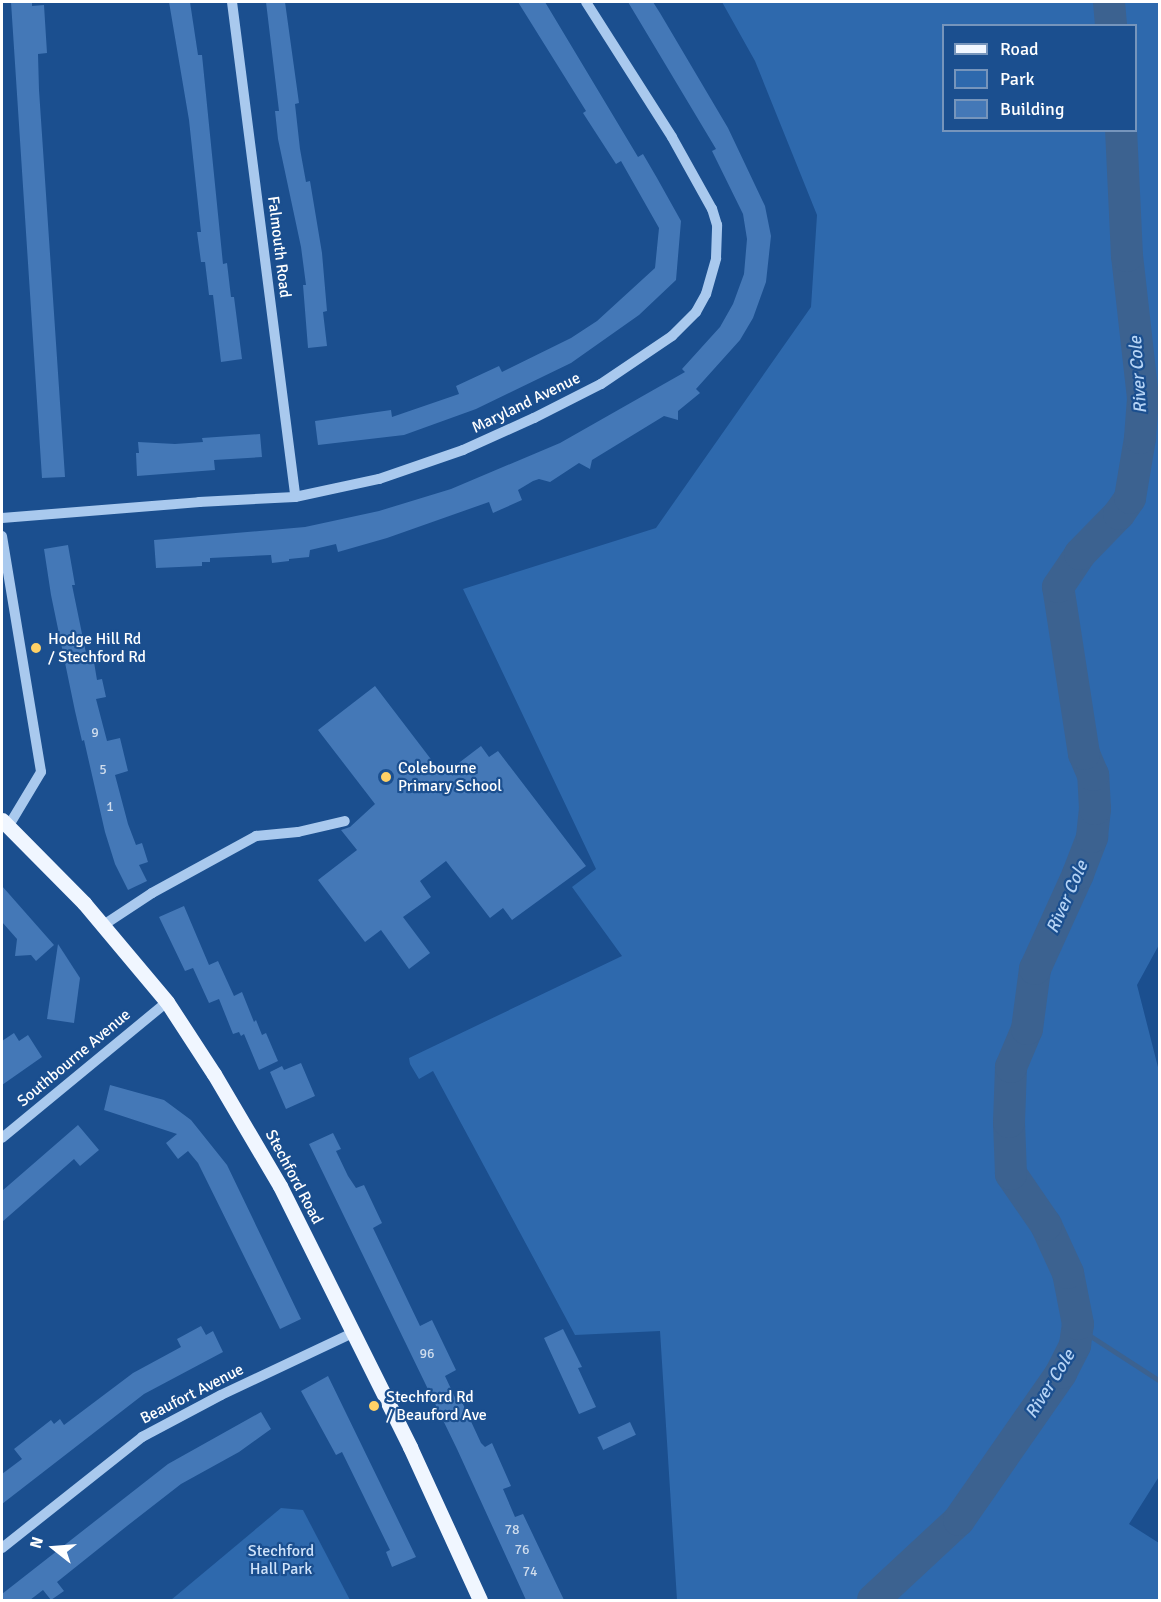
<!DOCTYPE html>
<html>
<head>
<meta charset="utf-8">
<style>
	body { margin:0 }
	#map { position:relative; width:1161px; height:1602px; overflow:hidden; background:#1b4f8f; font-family:Signika,sans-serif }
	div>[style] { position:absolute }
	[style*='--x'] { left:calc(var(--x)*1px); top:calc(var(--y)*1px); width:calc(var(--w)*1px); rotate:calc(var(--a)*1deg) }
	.green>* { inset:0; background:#2e69ad }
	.stream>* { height:5px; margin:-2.5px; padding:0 2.5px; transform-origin:2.5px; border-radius:2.5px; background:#3c6290 }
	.river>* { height:32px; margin:-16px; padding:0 16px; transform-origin:16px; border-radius:16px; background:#3c6290 }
	.building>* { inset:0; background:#4478b7; transform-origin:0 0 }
	.minor>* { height:10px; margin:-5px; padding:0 5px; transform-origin:5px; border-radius:5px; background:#a9c9ee }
	.major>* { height:15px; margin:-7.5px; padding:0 7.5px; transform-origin:7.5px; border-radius:7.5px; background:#f0f6ff }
	.dots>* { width:16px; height:16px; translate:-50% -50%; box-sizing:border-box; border:3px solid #1b4f8f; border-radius:50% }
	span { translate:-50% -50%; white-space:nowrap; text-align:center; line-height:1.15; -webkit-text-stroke:4.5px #1b4f8f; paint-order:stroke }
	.number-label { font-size:14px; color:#d0dded }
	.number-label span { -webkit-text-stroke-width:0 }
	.street-label { font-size:16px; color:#fff }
	.poi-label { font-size:16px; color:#fff }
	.left { translate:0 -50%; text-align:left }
	.park-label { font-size:16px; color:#cfe3fa }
	.water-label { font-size:18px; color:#b5d3f5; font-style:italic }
	.frame { position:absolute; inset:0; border:3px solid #fff; pointer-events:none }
	.legend { position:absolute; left:942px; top:24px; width:195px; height:108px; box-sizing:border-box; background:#1b4f8f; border:2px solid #7695bc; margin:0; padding:8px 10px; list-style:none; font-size:18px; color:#fff }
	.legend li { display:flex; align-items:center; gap:12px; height:30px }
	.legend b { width:30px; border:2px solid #7695bc }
	.north { position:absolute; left:24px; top:1518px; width:60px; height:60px; -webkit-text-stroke:4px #1b4f8f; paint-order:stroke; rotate:287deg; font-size:16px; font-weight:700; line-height:24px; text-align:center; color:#fff }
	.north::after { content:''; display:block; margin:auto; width:21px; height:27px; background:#fff; clip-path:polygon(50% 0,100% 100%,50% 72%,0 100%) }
</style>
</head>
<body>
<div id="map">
	<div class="green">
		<i style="clip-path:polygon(evenodd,722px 2px,1159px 2px,1160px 943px,1137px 985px,1159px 1071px,1160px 1475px,1129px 1524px,1159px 1543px,1159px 1600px,677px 1600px,660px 1331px,575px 1335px,433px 1071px,419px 1079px,410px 1064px,409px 1058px,622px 956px,572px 887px,596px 869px,463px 589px,656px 528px,811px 307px,817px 215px,755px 61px,722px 2px,944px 26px,1136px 26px,1136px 130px,944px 130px,944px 26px)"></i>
		<i style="clip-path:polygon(281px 1508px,303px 1510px,350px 1600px,171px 1600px)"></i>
	</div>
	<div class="stream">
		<i style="--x:1078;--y:1328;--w:98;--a:32.9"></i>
	</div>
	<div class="river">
		<i style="--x:1109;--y:2;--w:24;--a:85"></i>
		<i style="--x:873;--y:1600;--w:117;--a:-42.9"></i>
		<i style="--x:959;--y:1520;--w:179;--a:-55.2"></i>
		<i style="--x:1061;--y:1373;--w:31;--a:-63"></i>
		<i style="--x:1075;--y:1345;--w:21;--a:-82"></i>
		<i style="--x:1078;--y:1324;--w:52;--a:-101.1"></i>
		<i style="--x:1068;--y:1273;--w:53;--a:-114.6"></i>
		<i style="--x:1046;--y:1225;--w:62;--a:-124.5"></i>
		<i style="--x:1011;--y:1174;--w:52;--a:-92.2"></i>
		<i style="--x:1009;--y:1122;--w:55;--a:-87.9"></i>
		<i style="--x:1011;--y:1067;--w:41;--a:-67.2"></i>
		<i style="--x:1027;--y:1029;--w:61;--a:-82.4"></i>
		<i style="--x:1035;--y:969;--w:104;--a:-65.6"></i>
		<i style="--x:1078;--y:874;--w:40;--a:-69"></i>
		<i style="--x:1092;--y:837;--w:28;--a:-84"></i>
		<i style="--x:1095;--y:809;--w:34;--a:-93"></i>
		<i style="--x:1093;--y:775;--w:23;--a:-113"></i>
		<i style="--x:1084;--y:754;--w:169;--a:-98.8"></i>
		<i style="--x:1058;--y:587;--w:40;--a:-56"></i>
		<i style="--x:1080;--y:554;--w:56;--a:-45.7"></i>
		<i style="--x:1119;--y:514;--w:19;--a:-55"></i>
		<i style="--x:1130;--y:498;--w:61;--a:-80.5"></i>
		<i style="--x:1140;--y:438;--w:40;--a:-85.7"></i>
		<i style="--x:1143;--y:398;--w:143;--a:-96.4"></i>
		<i style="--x:1127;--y:256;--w:126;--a:-92.7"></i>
	</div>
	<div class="building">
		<i style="clip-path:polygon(11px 2px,32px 2px,32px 6px,44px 5px,47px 53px,38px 54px,39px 90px,65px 477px,42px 478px)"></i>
		<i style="clip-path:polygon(169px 2px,190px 2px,198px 55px,202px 55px,223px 264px,227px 263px,231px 297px,234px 297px,242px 359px,221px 362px,213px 295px,209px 295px,205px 262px,201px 262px,197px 232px,201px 232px,189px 120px)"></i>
		<i style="clip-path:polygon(266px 2px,285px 2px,299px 103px,295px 104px,300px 149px,306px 182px,310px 181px,322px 253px,327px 311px,323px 312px,327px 346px,308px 348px,303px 285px,306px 285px,301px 247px,278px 139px,275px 111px,279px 111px)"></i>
		<i style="clip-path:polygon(518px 2px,545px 2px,638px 157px,643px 154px,657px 178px,681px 221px,676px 280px,639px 315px,571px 363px,476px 409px,404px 435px,318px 445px,315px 421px,391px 410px,392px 417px,459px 394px,456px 386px,499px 366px,502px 372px,571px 338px,597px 321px,655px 268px,659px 228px,621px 161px,616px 164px,583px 113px,586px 111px)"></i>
		<i style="clip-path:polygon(628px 2px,653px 2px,660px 13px,728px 128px,765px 206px,771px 236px,766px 282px,753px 318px,740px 340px,696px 389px,700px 393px,678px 411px,678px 420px,664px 416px,592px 460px,590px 469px,579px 463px,550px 482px,539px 479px,533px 481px,518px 490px,522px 500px,493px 513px,489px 502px,387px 538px,338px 552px,336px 544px,310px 550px,309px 557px,289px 559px,289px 561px,272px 563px,271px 555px,210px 558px,210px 562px,202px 562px,202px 566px,156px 568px,154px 540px,305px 527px,379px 511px,451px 489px,560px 443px,685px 372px,682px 369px,720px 327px,733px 304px,744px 274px,747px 239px,743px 214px,712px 151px,716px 149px)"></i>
		<i style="clip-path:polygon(260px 434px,262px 457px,214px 460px,215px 470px,137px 476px,136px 453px,139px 453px,138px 442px,175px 444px,203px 442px,202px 438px)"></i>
		<i style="clip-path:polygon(68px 545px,75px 585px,72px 585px,87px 658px,93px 656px,97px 680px,102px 679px,106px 697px,96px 699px,107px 741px,120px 738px,128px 771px,115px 775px,128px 824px,136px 845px,142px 843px,148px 862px,139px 865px,147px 881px,128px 890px,115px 864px,105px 832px,84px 740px,82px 741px,75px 711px,51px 595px,44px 549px)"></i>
		<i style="clip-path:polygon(375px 686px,443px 775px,481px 746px,489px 757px,498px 751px,586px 866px,512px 920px,503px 908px,490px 918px,446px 861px,420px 881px,431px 897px,403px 917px,430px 953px,409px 969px,381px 930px,365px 942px,318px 880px,357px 850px,341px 830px,350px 827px,375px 804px,318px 730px)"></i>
		<i style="clip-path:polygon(2px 886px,54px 945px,36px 961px,31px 955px,15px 956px,17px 939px,2px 922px)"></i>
		<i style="clip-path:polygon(184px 906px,209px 965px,218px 961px,234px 996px,242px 992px,254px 1022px,256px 1020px,262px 1035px,266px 1033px,278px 1061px,259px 1070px,244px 1034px,241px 1036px,239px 1032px,233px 1034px,219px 999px,209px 1003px,193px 968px,185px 971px,159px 917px)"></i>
		<i style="clip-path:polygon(58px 944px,80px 978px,74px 1023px,47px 1019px)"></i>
		<i style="clip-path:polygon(14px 1033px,19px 1041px,28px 1035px,42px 1057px,2px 1085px,2px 1041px)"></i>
		<i style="clip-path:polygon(301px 1063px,315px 1096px,286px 1109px,270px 1072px,282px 1066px,284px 1070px)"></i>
		<i style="clip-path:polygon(110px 1085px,164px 1100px,191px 1120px,227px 1165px,301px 1319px,280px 1329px,198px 1163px,188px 1151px,178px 1159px,166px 1143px,177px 1134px,104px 1110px)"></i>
		<i style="clip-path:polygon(78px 1125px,99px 1150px,80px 1166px,74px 1159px,2px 1222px,2px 1191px)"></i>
		<i style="clip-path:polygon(333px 1133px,341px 1149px,336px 1151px,348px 1176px,356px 1188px,364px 1185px,382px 1223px,373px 1228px,420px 1326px,432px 1320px,456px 1370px,445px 1376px,458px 1404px,462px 1402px,481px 1443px,485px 1447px,492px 1443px,511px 1486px,503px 1489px,515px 1517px,523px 1514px,564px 1600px,526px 1600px,457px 1449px,309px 1144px)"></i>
		<i style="clip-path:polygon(201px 1326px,206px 1335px,213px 1331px,223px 1352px,144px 1394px,2px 1504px,2px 1474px,22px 1459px,14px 1449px,51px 1420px,54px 1424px,60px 1419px,64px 1425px,133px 1373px,181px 1347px,177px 1339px)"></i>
		<i style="clip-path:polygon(563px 1329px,582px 1367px,578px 1368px,596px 1407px,579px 1414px,544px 1338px)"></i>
		<i style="clip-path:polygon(328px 1376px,416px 1557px,392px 1567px,386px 1552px,390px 1550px,342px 1452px,336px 1455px,301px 1391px)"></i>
		<i style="clip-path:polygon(261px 1412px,271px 1429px,239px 1452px,181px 1484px,127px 1526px,57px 1582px,64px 1591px,51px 1600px,43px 1590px,30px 1600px,2px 1600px,2px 1594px,168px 1464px)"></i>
		<i style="left:630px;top:1422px;width:14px;height:36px;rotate:65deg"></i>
	</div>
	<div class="minor">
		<i style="--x:232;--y:2;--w:499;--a:82.7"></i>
		<i style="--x:2;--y:518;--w:198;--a:-4.6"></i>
		<i style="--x:199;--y:502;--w:96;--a:-3"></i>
		<i style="--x:295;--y:497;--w:86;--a:-12.1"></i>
		<i style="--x:379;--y:479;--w:89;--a:-19"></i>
		<i style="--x:463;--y:450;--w:78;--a:-24.3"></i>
		<i style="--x:534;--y:418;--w:75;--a:-26.9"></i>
		<i style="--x:601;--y:384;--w:86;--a:-34.1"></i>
		<i style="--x:672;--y:336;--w:34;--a:-45"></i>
		<i style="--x:696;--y:312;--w:21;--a:-61"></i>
		<i style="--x:706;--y:294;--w:37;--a:-74"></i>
		<i style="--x:716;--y:258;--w:33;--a:-88"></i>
		<i style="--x:717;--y:225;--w:17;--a:-107"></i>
		<i style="--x:712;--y:209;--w:82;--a:-119.1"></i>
		<i style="--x:672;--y:137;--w:160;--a:-122.5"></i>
		<i style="--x:2;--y:536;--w:239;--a:80.6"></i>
		<i style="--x:41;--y:772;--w:64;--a:121"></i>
		<i style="--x:102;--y:926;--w:60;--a:-33.4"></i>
		<i style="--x:152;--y:893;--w:119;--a:-28.7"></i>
		<i style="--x:256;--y:836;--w:42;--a:-5.4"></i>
		<i style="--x:298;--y:832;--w:48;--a:-13.2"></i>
		<i style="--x:2;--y:1138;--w:214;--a:-39.5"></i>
		<i style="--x:2;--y:1548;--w:179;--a:-38.4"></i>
		<i style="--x:142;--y:1437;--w:89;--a:-28"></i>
		<i style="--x:221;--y:1395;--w:146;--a:-25.2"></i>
	</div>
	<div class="major">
		<i style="--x:2;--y:820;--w:117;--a:45.3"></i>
		<i style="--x:84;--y:903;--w:129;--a:50"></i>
		<i style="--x:167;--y:1002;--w:86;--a:56.9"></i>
		<i style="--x:214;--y:1074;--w:130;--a:59.5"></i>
		<i style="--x:280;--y:1186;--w:292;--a:63.5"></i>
		<i style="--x:410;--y:1447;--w:168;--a:65.4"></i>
	</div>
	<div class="dots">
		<i style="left:36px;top:648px;background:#ffd166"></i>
		<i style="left:386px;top:777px;background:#ffd166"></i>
		<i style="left:374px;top:1406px;background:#ffd166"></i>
	</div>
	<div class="number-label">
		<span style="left:95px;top:733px">9</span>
		<span style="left:103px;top:770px">5</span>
		<span style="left:110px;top:807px">1</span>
		<span style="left:427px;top:1354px">96</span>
		<span style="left:512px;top:1530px">78</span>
		<span style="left:522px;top:1550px">76</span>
		<span style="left:530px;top:1572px">74</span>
	</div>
	<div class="street-label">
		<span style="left:279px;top:247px;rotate:83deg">Falmouth Road</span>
		<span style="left:526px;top:403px;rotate:-26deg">Maryland Avenue</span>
		<span style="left:74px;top:1058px;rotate:-40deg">Southbourne Avenue</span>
		<span style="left:294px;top:1177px;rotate:62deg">Stechford Road</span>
		<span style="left:192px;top:1394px;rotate:-27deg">Beaufort Avenue</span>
	</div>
	<div class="poi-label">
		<span class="left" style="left:48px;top:648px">Hodge Hill Rd<br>/ Stechford Rd</span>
		<span class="left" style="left:398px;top:777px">Colebourne<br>Primary School</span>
		<span class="left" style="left:386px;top:1406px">Stechford Rd<br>/ Beauford Ave</span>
	</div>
	<div class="park-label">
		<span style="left:281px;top:1560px">Stechford<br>Hall Park</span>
	</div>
	<div class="water-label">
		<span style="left:1138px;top:375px;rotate:-94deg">River Cole</span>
		<span style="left:1067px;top:897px;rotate:-66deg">River Cole</span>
		<span style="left:1050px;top:1384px;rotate:-58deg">River Cole</span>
	</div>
	<div class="frame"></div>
	<ul class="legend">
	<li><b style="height:8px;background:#f0f6ff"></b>Road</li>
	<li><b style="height:16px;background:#2e69ad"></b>Park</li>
	<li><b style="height:16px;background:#4478b7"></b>Building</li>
	</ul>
	<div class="north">N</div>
</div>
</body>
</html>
